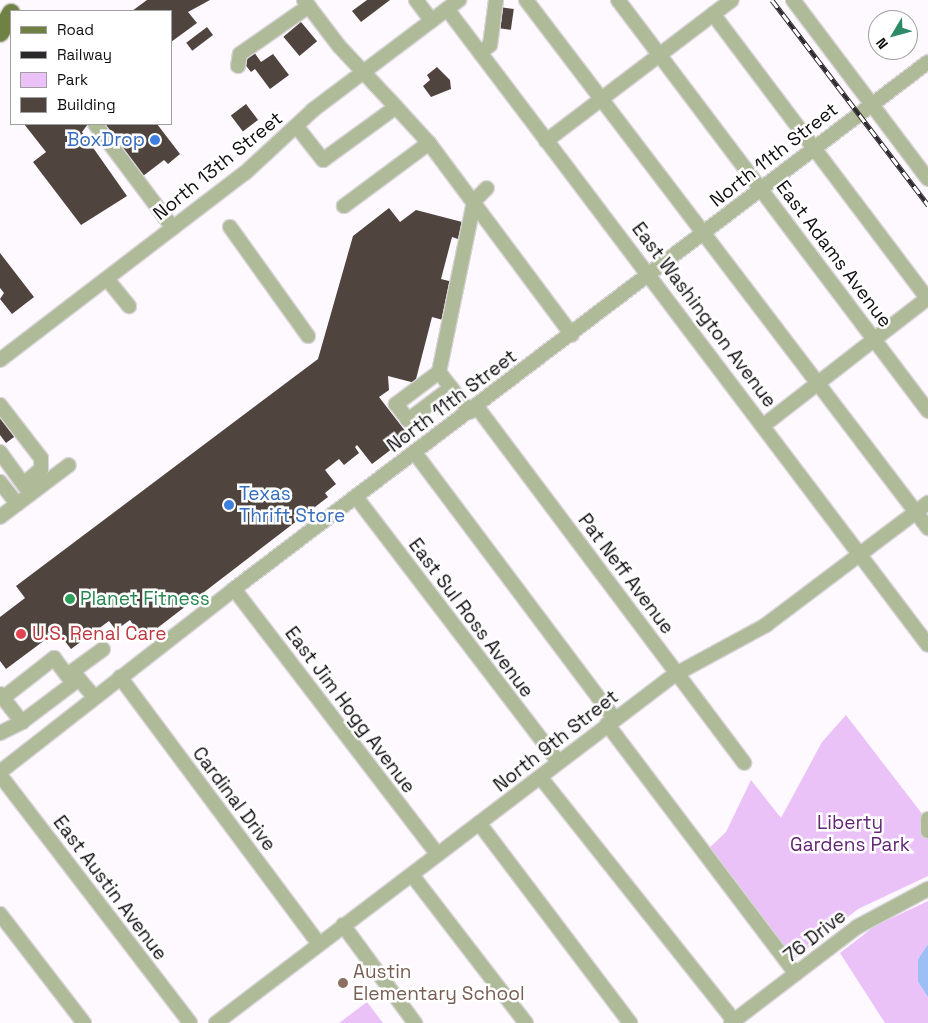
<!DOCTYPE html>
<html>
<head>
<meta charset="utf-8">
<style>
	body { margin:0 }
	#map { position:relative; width:928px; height:1023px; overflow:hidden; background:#fdf9fe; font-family:"Space Grotesk",sans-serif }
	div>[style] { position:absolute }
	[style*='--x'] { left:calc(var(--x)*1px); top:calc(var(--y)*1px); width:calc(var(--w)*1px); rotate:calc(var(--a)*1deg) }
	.green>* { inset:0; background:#ebc2f8 }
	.water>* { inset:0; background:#9cc0f6 }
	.building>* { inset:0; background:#4f443e; transform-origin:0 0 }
	.roads { filter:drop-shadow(1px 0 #d7d3d8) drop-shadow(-1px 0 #d7d3d8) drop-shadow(0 1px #d7d3d8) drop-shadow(0 -1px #d7d3d8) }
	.minor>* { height:14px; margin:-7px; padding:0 7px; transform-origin:7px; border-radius:7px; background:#aeba98 }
	.major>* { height:18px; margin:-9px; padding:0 9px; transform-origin:9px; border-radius:9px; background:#6f8243 }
	.rail>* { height:5px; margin-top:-2.5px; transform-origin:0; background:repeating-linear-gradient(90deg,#fff 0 9px,#2c292c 0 18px); box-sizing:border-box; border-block:1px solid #2c292c }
	.dots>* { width:14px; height:14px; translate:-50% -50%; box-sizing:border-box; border:2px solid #fff; border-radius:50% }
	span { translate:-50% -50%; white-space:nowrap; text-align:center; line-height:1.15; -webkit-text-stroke:5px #fff; paint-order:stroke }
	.shop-label { font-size:19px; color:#366cbe }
	.right { translate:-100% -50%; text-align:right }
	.left { translate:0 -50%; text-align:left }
	.street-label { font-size:19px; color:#110e11 }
	.leisure-label { font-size:19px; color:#27864d }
	.health-label { font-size:19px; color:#be3a42 }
	.park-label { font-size:19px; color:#622574 }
	.education-label { font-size:19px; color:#785e54 }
	.legend { position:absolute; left:10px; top:10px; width:162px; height:115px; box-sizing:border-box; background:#fff; border:1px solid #a09fa0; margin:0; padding:6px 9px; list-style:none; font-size:15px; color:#110e11 }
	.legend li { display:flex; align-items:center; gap:10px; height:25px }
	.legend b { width:25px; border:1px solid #a09fa0 }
	.north { position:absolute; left:868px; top:10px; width:50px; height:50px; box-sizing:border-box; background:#fff; border:1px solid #a09fa0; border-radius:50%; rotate:233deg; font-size:14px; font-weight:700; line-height:20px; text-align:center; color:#110e11 }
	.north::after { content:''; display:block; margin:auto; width:18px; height:22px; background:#2c8b64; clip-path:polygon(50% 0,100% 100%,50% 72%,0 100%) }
</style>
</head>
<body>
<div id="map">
	<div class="green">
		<i style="clip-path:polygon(846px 715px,923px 815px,920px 827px,928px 839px,928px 876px,858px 909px,790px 962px,708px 849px,726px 832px,751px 780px,781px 818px,822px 742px)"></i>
		<i style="clip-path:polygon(928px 901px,928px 944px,918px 959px,918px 982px,928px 997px,928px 1023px,885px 1023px,840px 953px,875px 926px)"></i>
		<i style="clip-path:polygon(367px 1002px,383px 1023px,339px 1023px)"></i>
	</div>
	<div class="water">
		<i style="clip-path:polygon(928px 944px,928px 997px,918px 982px,918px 959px)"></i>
	</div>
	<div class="building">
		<i style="clip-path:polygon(147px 0,210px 0,188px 12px,197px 23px,171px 42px,171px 11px,132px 11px)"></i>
		<i style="clip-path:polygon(367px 0,390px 0,361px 22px,352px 11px)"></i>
		<i style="left:492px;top:6px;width:22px;height:21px;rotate:8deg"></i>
		<i style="left:301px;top:22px;width:25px;height:23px;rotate:50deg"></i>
		<i style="left:207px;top:27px;width:10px;height:26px;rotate:53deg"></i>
		<i style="clip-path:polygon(252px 49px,261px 62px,273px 54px,289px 75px,270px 89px,255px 69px,251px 72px,240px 58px)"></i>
		<i style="clip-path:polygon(437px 67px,450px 80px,451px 89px,431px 97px,423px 86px,430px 80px,427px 75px)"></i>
		<i style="left:246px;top:104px;width:20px;height:19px;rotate:53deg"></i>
		<i style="clip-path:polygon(24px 124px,88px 124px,82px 132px,127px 196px,81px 225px,33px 162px,46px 152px)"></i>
		<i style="clip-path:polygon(104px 124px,157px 124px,180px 154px,168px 164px,164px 160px,143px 176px)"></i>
		<i style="clip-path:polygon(389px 208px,400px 222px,416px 210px,466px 223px,461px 240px,452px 237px,441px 279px,453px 282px,443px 320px,432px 317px,415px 383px,388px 376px,389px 390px,379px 397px,409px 436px,372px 464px,357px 445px,355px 447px,359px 453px,344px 465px,339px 459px,325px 470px,336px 484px,325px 493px,328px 497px,143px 639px,130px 620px,116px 630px,109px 621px,71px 649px,57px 631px,6px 669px,0 661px,0 617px,25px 598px,16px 586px,318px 359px,353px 236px)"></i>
		<i style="clip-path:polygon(0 253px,34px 297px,12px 314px,0 299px,4px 293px,0 288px)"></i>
		<i style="clip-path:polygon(0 410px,18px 434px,6px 443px,0 435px)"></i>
	</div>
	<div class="roads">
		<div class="minor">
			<i style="--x:304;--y:0;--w:58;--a:52.7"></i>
			<i style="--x:339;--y:46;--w:83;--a:46.9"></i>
			<i style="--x:416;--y:0;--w:26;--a:53"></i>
			<i style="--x:526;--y:0;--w:664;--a:52.72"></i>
			<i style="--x:618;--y:0;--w:515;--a:52.97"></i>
			<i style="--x:793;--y:0;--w:224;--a:53"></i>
			<i style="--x:447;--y:9;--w:797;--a:52.9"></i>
			<i style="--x:713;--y:14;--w:357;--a:53"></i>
			<i style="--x:480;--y:53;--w:13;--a:-39"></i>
			<i style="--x:490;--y:45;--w:45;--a:-82.4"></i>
			<i style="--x:238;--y:66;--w:12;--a:-81"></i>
			<i style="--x:240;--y:54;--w:84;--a:-34.8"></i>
			<i style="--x:95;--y:124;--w:130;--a:53.1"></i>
			<i style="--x:297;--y:127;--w:42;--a:51.8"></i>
			<i style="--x:323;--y:160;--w:90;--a:-36"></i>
			<i style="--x:396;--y:107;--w:49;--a:47.5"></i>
			<i style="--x:429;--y:143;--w:106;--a:143.5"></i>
			<i style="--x:546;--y:141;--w:233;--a:-37.2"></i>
			<i style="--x:429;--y:143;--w:239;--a:53.3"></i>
			<i style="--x:230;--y:227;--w:134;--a:54.4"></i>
			<i style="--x:107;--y:279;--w:35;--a:51"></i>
			<i style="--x:0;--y:360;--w:308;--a:-37.4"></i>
			<i style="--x:245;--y:173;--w:93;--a:-42.8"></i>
			<i style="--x:313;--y:110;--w:183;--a:-37"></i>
			<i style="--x:439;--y:372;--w:54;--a:143.3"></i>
			<i style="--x:396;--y:404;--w:20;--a:53"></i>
			<i style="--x:408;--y:420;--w:54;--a:-36.7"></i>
			<i style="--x:0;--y:405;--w:67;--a:52.3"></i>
			<i style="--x:41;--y:458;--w:11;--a:90"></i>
			<i style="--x:41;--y:469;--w:23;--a:139"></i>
			<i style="--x:477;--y:407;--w:445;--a:53.1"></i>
			<i style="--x:470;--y:412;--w:51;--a:-127.8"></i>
			<i style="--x:439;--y:372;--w:175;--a:-78.4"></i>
			<i style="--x:474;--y:201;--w:18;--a:-45"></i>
			<i style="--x:764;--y:425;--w:207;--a:-37.8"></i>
			<i style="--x:0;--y:452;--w:49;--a:54.1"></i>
			<i style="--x:415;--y:453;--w:333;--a:53.1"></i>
			<i style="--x:0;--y:482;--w:28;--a:52"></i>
			<i style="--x:356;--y:497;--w:332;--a:52.6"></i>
			<i style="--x:0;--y:517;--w:86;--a:-37"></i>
			<i style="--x:234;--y:589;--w:334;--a:52.5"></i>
			<i style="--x:120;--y:677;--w:333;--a:53.3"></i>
			<i style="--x:79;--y:679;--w:10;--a:-127"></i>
			<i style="--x:73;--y:671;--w:37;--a:-36"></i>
			<i style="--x:0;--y:694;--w:36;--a:52"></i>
			<i style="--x:22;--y:722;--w:25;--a:153"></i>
			<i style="--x:3;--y:698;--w:65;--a:-38.1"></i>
			<i style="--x:54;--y:658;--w:31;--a:53"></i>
			<i style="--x:22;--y:722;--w:71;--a:-37"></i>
			<i style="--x:79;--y:679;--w:23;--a:50"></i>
			<i style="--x:607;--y:724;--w:313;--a:52.9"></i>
			<i style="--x:0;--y:772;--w:297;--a:-38"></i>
			<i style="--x:234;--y:589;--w:871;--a:-37.21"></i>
			<i style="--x:0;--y:775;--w:312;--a:52.5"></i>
			<i style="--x:541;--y:778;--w:310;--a:51.5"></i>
			<i style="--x:928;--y:819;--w:12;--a:90"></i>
			<i style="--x:479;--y:823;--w:251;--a:52.9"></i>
			<i style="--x:412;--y:875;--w:187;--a:52.4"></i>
			<i style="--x:0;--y:914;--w:138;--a:52.4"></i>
			<i style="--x:343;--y:925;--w:122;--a:53.7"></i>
			<i style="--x:216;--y:1023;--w:575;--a:-37.23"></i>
			<i style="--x:674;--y:675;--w:105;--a:-28.5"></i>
			<i style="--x:766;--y:625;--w:203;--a:-37"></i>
			<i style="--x:731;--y:1023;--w:158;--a:-37.3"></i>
			<i style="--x:857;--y:927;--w:81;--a:-28.2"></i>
		</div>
		<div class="major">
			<i style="--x:0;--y:33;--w:23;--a:-61"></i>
		</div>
	</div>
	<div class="rail">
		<i style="--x:772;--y:0;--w:258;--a:52.7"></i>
	</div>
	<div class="dots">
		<i style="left:155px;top:140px;background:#3f7fe0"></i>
		<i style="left:229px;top:505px;background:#3f7fe0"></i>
		<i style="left:70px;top:599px;background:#2e9e5b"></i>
		<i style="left:21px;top:634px;background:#e0444e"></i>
		<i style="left:343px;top:983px;background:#8d6e63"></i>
	</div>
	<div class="shop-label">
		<span class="right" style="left:145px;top:140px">BoxDrop</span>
		<span class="left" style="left:239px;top:505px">Texas<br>Thrift Store</span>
	</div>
	<div class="street-label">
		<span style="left:774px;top:155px;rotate:-38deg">North 11th Street</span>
		<span style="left:218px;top:166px;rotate:-39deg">North 13th Street</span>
		<span style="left:834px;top:254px;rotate:53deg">East Adams Avenue</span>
		<span style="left:704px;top:315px;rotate:53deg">East Washington Avenue</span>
		<span style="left:452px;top:401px;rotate:-37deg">North 11th Street</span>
		<span style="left:626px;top:574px;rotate:53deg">Pat Neff Avenue</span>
		<span style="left:471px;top:618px;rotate:53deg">East Sul Ross Avenue</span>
		<span style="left:350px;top:710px;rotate:53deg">East Jim Hogg Avenue</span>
		<span style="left:556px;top:741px;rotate:-38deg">North 9th Street</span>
		<span style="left:234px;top:799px;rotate:53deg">Cardinal Drive</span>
		<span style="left:110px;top:888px;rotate:53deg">East Austin Avenue</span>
		<span style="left:815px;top:936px;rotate:-38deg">76 Drive</span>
	</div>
	<div class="leisure-label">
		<span class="left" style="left:80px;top:599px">Planet Fitness</span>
	</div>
	<div class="health-label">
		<span class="left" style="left:32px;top:634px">U.S. Renal Care</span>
	</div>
	<div class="park-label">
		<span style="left:850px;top:834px">Liberty<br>Gardens Park</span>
	</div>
	<div class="education-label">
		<span class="left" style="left:353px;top:983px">Austin<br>Elementary School</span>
	</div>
	<ul class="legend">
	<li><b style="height:6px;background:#6f8243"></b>Road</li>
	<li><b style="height:6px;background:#2c292c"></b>Railway</li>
	<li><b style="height:14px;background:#ebc2f8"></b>Park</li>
	<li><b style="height:14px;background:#4f443e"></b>Building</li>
	</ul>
	<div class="north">N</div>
</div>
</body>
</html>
